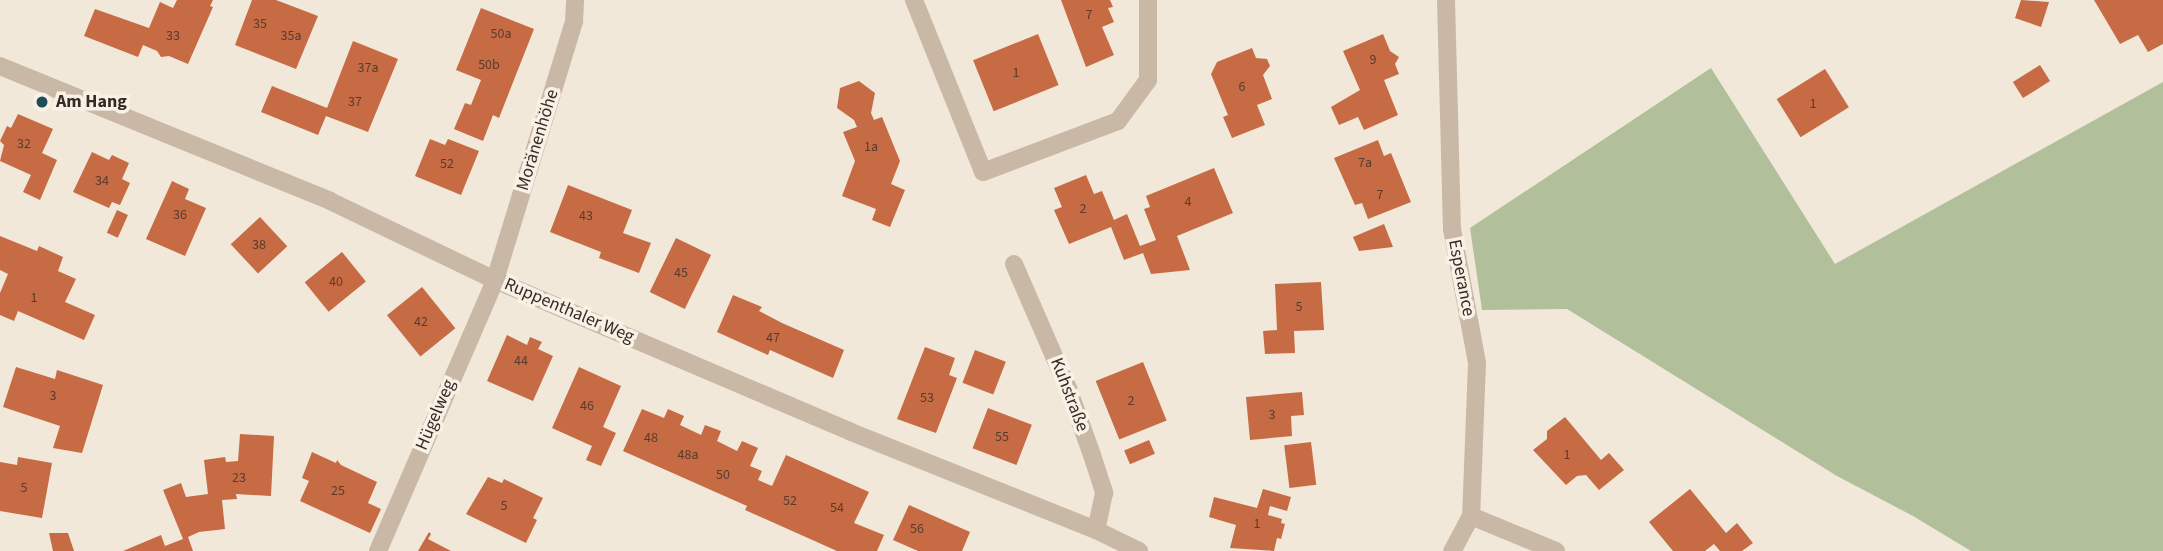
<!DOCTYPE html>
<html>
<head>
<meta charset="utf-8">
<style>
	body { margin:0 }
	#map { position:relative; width:2163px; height:551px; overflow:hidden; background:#f1e8da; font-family:"Source Sans 3",sans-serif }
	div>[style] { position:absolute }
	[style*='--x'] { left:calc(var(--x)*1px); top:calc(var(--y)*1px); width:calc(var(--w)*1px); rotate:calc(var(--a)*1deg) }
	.green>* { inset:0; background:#b1c09a }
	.building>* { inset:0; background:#c66b43; transform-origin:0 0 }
	.minor>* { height:18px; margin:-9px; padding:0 9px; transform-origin:9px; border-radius:9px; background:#c9b8a6 }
	.dots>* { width:19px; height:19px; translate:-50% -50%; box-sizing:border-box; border:4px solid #f9f1e6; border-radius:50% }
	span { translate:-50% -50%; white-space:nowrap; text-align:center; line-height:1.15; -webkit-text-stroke:7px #f9f1e6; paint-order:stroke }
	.number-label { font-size:14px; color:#593c2e }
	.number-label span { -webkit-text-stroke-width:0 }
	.poi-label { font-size:18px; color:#352c27; font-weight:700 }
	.left { translate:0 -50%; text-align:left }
	.street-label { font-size:18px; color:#352c27 }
</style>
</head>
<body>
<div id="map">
	<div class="green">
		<i style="clip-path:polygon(1711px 68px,1835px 264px,2163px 82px,2163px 551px,1971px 551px,1913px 516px,1837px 476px,1567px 309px,1482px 310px,1470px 228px)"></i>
	</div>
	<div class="building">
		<i style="clip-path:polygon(177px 0,213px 0,210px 6px,213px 7px,188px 64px,169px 56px,161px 57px,157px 51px,143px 45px,138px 57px,84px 36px,95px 9px,149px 28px,160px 2px,173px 8px)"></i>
		<i style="clip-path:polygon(252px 0,276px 0,318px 16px,296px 69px,235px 45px)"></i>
		<i style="clip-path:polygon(1061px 0,1110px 0,1113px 7px,1108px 8px,1114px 22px,1102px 27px,1114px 55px,1086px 67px)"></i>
		<i style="clip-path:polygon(2021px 0,2049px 2px,2041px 27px,2015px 18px)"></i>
		<i style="clip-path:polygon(2094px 0,2163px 0,2163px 44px,2148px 52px,2138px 35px,2120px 44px)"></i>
		<i style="clip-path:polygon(481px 8px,534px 29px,499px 118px,493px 115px,483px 141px,454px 129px,465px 103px,471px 105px,481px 80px,456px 70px)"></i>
		<i style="left:1038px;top:34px;width:55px;height:70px;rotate:68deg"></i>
		<i style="clip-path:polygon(1383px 34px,1390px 51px,1399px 57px,1395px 64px,1399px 74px,1384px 80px,1398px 115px,1364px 130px,1358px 117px,1339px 125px,1331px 107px,1360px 90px,1343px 51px)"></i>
		<i style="clip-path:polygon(353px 41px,398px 59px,368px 132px,326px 116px,318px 135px,261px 112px,272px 86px,327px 108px)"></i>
		<i style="clip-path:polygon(1252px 48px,1256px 58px,1267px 59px,1270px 66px,1263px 75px,1272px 99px,1257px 105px,1265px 125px,1232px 138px,1223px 117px,1228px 115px,1211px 74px,1217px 62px)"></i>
		<i style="left:2040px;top:65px;width:19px;height:32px;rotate:58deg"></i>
		<i style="left:1825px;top:69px;width:45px;height:57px;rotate:58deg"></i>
		<i style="clip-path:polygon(859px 81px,875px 93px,871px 113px,874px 120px,882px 117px,900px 161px,891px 184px,905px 190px,890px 227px,872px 220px,876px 209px,842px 196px,855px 161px,843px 132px,857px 127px,854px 120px,837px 108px,840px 88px)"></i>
		<i style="clip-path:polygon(18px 114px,53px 129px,42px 153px,57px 160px,40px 200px,23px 192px,31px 175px,0 161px,4px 145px,0 141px,7px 126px,11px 128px)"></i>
		<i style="clip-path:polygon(430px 139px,445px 145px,448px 139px,479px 151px,461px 195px,415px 176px)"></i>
		<i style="clip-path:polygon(1378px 140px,1384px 156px,1391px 153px,1411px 202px,1368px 219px,1362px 203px,1355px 205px,1334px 158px)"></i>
		<i style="clip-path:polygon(92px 152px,109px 160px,112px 155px,129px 163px,122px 179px,130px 183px,120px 205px,112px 202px,109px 208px,73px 192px)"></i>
		<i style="clip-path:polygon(1214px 168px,1233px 213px,1177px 236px,1190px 270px,1151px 274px,1143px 253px,1124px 260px,1111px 227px,1069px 244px,1054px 210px,1062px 207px,1054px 188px,1086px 175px,1094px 194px,1102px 191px,1114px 220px,1127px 214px,1140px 246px,1156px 240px,1144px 209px,1150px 207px,1146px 196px)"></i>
		<i style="clip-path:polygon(172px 181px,189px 189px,185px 199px,206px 208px,185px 256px,146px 239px)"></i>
		<i style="clip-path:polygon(568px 185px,632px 210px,623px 233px,651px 243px,639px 273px,599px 258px,601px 252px,550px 232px)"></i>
		<i style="left:117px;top:210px;width:12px;height:25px;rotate:24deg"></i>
		<i style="left:260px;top:217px;width:40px;height:40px;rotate:47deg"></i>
		<i style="clip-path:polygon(1384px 224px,1393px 247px,1359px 251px,1353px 237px)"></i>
		<i style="clip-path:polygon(0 236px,37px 251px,39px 246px,63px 257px,58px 271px,76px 279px,65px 302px,95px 315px,84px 340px,18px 311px,14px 321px,0 315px,0 293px,8px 274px,0 270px)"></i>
		<i style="left:676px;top:238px;width:39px;height:60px;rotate:26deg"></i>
		<i style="left:342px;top:252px;width:38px;height:48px;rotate:51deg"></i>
		<i style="clip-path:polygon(1321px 282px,1324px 330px,1294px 331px,1295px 353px,1265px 354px,1263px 331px,1277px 330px,1275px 284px)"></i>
		<i style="left:422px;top:287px;width:53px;height:45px;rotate:51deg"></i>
		<i style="clip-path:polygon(733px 295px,762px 307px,759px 311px,782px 323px,844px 350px,833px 378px,770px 350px,768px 355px,717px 332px)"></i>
		<i style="clip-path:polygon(507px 335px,527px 345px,530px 337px,542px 342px,538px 349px,553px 356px,533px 401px,487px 381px)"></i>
		<i style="clip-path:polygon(925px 347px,955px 358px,949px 375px,957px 378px,936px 433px,897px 419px)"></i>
		<i style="left:975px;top:350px;width:33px;height:35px;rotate:21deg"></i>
		<i style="left:1143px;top:362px;width:63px;height:51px;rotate:68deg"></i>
		<i style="clip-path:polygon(16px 367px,55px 379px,57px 370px,103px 385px,82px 453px,53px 448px,60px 426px,3px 407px)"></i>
		<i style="clip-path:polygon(579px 367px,621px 386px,603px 427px,616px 433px,601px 466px,586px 460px,592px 446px,552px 428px)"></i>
		<i style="clip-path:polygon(1302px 392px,1304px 415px,1291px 416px,1292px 436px,1250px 440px,1246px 397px)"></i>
		<i style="left:988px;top:408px;width:47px;height:43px;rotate:21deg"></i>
		<i style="clip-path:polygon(642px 409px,664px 418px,668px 409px,684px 416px,680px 425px,701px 435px,705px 425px,721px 431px,717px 441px,737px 451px,742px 441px,758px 448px,750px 466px,762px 471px,758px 480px,772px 486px,786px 455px,869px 492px,854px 523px,884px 535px,877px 551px,837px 551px,745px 510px,747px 506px,623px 451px)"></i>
		<i style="clip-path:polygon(1565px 417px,1601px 460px,1609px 453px,1624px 470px,1599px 490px,1586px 475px,1577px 476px,1566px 485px,1533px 450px,1547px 439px,1547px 431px)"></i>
		<i style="clip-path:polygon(240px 434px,274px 436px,271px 496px,236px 494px,237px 499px,222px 500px,225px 529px,199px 532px,188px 537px,193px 551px,123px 551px,161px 535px,165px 546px,183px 539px,163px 490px,181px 483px,186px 497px,208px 494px,204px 460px,225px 457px,226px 462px,238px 461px)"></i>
		<i style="left:1149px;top:440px;width:15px;height:27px;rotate:67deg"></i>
		<i style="left:1311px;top:442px;width:43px;height:27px;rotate:83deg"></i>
		<i style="clip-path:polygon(312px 452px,336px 463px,337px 460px,341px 465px,377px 482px,368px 503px,381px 509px,370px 533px,300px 501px,309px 481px,302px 478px)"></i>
		<i style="clip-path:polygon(18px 457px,52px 463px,42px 518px,0 511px,0 462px,17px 465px)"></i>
		<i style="clip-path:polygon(488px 477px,502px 483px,504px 479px,543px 498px,533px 518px,537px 520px,526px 543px,466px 514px)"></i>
		<i style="clip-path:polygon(1263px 489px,1291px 497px,1287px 511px,1270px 506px,1268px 515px,1282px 519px,1281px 523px,1285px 524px,1281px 539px,1277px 538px,1274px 551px,1230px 548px,1236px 525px,1209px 517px,1214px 497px,1257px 508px)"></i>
		<i style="clip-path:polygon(1690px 489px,1726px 533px,1737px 523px,1753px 543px,1742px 551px,1720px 551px,1714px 544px,1705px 551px,1673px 551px,1649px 522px)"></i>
		<i style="clip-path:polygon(909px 505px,970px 532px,962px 551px,918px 551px,893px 540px)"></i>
		<i style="clip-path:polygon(429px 532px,431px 534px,428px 539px,451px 551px,418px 551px)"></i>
		<i style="clip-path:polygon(49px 533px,68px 533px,74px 551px,53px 551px)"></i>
	</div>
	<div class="minor">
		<i style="--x:914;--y:0;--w:185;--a:68.1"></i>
		<i style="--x:983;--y:172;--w:144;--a:-20.7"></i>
		<i style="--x:1118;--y:121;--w:51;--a:-53.8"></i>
		<i style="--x:1148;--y:80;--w:80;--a:-90"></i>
		<i style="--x:1446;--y:0;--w:229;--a:88.5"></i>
		<i style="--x:1452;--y:229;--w:136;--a:79.4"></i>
		<i style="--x:1477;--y:363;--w:153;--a:92.2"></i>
		<i style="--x:1471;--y:516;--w:40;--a:118"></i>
		<i style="--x:0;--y:66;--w:357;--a:22.2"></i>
		<i style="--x:330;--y:201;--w:183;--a:25.6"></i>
		<i style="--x:495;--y:280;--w:387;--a:23.1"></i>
		<i style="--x:851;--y:432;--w:264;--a:21.8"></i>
		<i style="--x:1096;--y:530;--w:48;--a:26"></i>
		<i style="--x:1014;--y:264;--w:135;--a:66.5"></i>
		<i style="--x:1068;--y:388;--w:71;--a:70.3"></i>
		<i style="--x:1092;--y:455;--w:40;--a:72"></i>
		<i style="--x:1104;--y:493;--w:38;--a:102"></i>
		<i style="--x:1471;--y:516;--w:92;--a:22.4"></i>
		<i style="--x:378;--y:551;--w:295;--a:-66.6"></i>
		<i style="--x:495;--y:280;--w:271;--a:-73"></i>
		<i style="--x:574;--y:21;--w:21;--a:-87"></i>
	</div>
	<div class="dots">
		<i style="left:42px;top:102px;background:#1c4f57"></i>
	</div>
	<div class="number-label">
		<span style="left:1089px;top:15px">7</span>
		<span style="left:260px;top:24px">35</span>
		<span style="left:501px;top:34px">50a</span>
		<span style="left:173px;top:36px">33</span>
		<span style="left:291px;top:36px">35a</span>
		<span style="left:1373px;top:60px">9</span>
		<span style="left:489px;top:65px">50b</span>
		<span style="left:368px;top:68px">37a</span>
		<span style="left:1016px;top:73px">1</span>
		<span style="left:1242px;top:87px">6</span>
		<span style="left:355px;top:102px">37</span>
		<span style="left:1813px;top:104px">1</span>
		<span style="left:24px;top:144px">32</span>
		<span style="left:871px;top:147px">1a</span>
		<span style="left:1365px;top:163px">7a</span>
		<span style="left:447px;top:164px">52</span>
		<span style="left:102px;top:181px">34</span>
		<span style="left:1380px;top:195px">7</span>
		<span style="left:1188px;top:202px">4</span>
		<span style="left:1083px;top:209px">2</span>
		<span style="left:180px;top:215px">36</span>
		<span style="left:586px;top:216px">43</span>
		<span style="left:259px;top:245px">38</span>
		<span style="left:681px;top:273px">45</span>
		<span style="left:336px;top:282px">40</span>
		<span style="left:34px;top:298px">1</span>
		<span style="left:1299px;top:307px">5</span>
		<span style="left:421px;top:322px">42</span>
		<span style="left:773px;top:338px">47</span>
		<span style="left:521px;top:361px">44</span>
		<span style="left:53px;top:396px">3</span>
		<span style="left:927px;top:398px">53</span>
		<span style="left:1131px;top:401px">2</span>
		<span style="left:587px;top:406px">46</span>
		<span style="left:1272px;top:415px">3</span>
		<span style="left:1002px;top:437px">55</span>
		<span style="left:651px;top:438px">48</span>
		<span style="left:688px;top:455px">48a</span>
		<span style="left:1567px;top:455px">1</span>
		<span style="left:723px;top:475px">50</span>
		<span style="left:239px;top:478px">23</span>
		<span style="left:24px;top:488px">5</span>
		<span style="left:338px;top:491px">25</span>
		<span style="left:790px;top:501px">52</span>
		<span style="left:504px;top:506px">5</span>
		<span style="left:837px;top:508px">54</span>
		<span style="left:1257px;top:524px">1</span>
		<span style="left:917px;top:529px">56</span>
	</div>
	<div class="poi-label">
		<span class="left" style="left:56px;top:102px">Am Hang</span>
	</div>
	<div class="street-label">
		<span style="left:538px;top:140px;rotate:-73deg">Moränenhöhe</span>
		<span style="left:1461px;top:278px;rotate:79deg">Esperance</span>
		<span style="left:569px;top:311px;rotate:23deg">Ruppenthaler Weg</span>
		<span style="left:1069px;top:395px;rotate:69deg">Kuhstraße</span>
		<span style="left:436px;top:415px;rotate:-67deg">Hügelweg</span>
	</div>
</div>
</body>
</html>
